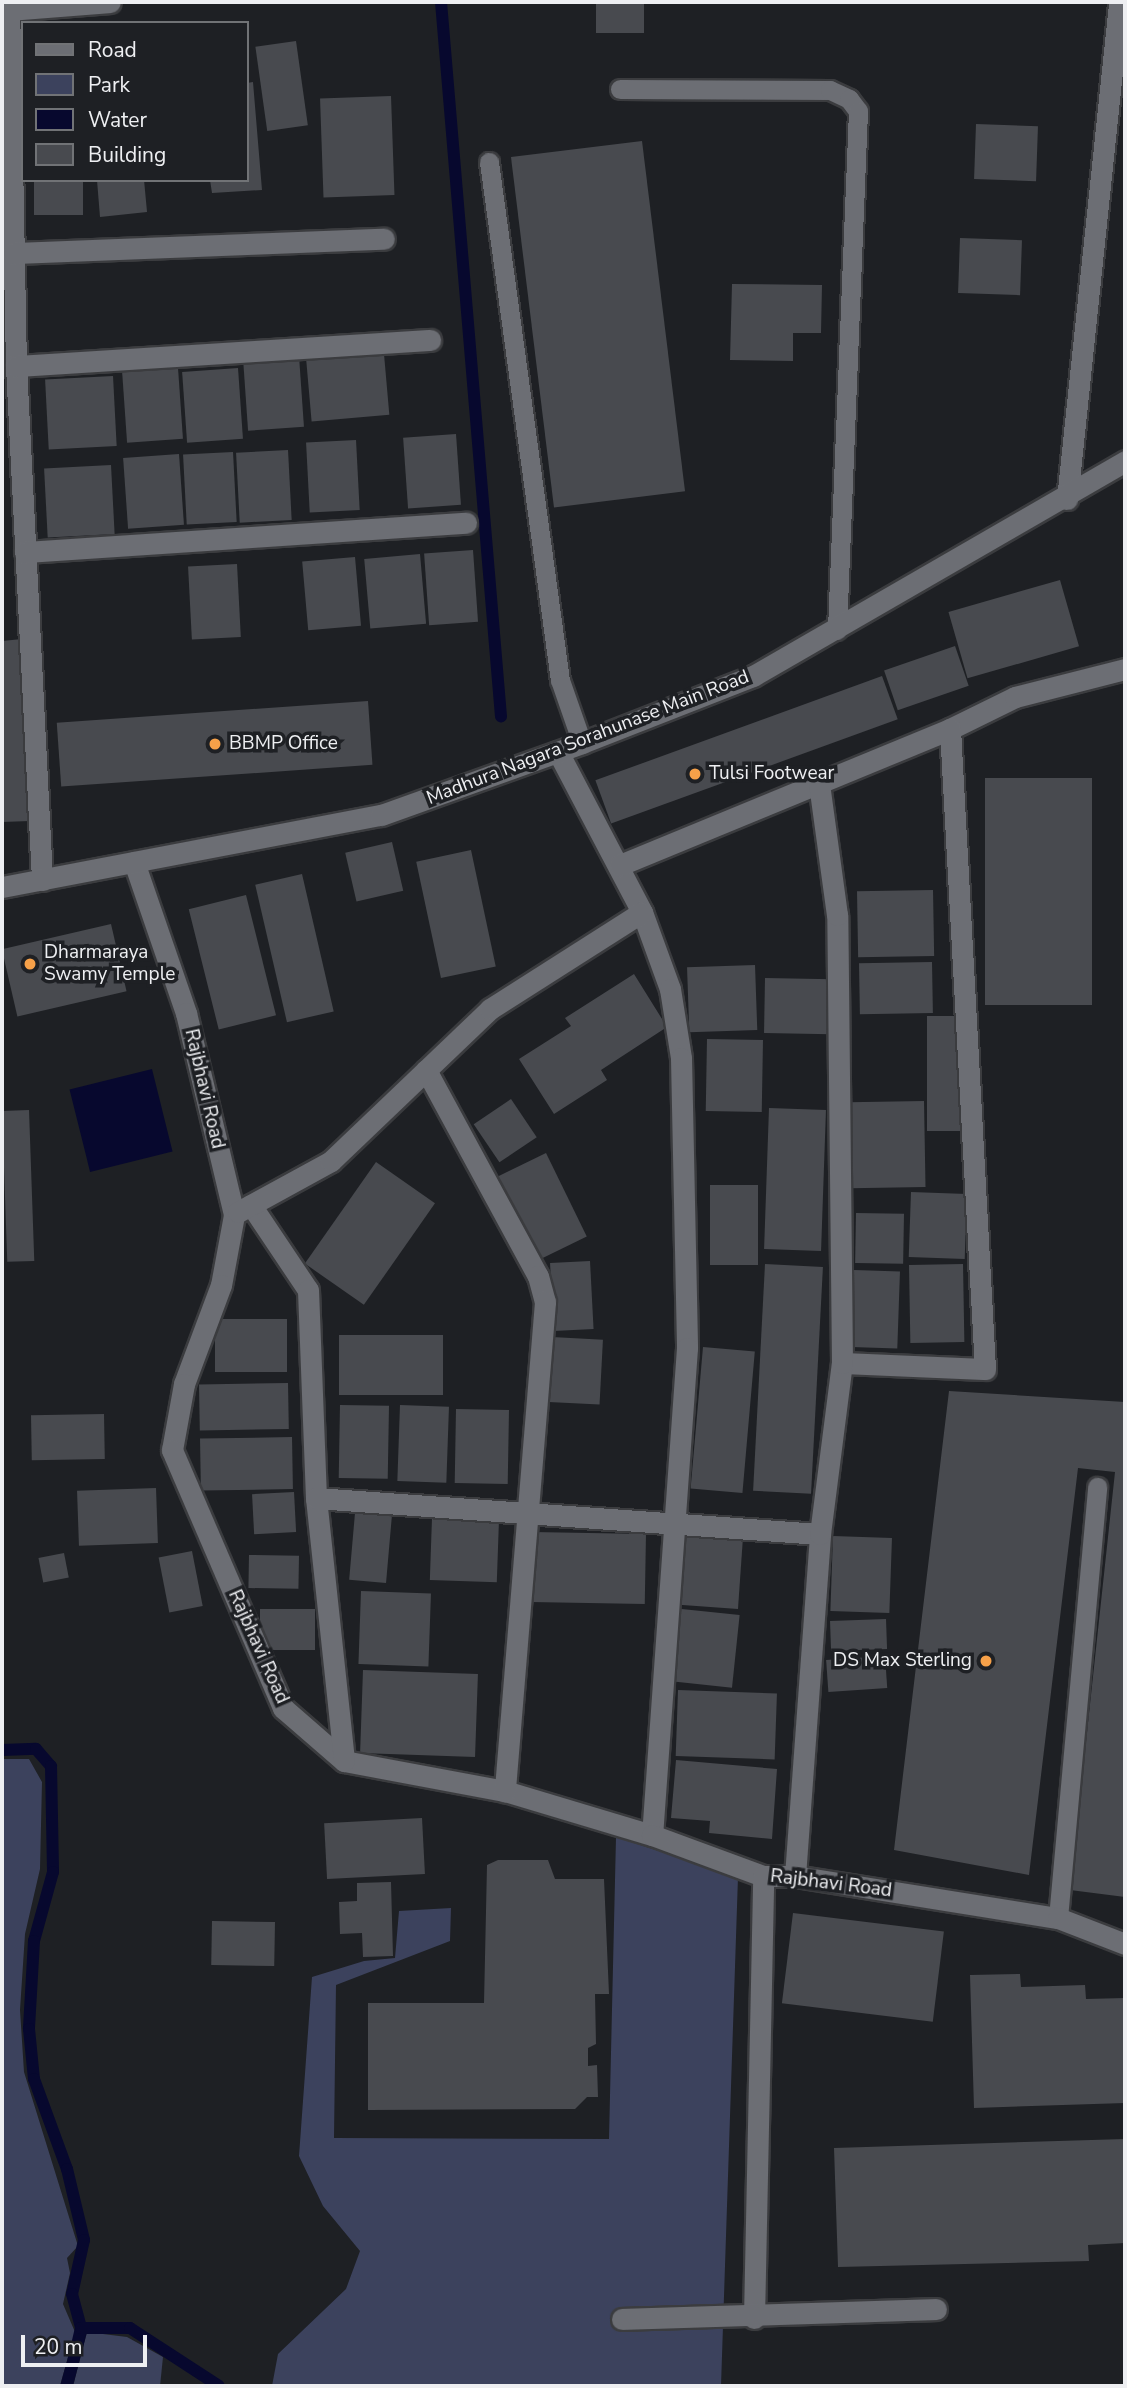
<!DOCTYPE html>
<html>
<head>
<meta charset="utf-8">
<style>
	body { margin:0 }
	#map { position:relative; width:1127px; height:2388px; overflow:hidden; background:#1e2024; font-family:"Nunito Sans",sans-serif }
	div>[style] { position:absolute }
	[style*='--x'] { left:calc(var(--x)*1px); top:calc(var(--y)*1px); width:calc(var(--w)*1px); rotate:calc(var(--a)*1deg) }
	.green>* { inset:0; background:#3c425d }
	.water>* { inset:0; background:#07082e; transform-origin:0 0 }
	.stream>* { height:12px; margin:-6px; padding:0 6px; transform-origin:6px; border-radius:6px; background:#07082e }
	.building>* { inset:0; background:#484a4f; transform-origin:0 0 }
	.roads { filter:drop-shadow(2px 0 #3b3c3f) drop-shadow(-2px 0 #3b3c3f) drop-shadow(0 2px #3b3c3f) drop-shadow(0 -2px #3b3c3f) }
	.lane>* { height:19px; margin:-9.5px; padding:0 9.5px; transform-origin:9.5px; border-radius:9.5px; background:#6c6e74 }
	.street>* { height:21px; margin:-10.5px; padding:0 10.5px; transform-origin:10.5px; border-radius:10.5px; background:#6c6e74 }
	.secondary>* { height:21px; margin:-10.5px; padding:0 10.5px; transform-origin:10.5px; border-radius:10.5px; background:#6c6e74 }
	.dots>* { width:19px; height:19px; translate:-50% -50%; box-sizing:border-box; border:4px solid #1e2024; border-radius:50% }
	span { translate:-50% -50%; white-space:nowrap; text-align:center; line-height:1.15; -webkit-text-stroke:7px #1e2024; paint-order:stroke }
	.street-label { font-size:19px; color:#eeeff2 }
	.poi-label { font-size:19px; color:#eeeff2 }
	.left { translate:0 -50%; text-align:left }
	.right { translate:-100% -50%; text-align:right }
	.frame { position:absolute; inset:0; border:4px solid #eeeff2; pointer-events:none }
	.legend { position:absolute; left:21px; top:21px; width:228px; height:161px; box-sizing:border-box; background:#1e2024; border:2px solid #717376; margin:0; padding:9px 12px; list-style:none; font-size:21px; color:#eeeff2 }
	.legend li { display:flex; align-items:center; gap:14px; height:35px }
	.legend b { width:35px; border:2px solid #717376 }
	.scale { position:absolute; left:21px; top:2335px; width:126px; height:32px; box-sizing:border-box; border:4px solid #eeeff2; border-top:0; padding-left:9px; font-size:21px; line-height:24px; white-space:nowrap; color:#eeeff2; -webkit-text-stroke:5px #1e2024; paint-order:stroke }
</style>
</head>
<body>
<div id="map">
	<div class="green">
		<i style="clip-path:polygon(2px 1759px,29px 1759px,42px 1782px,40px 1869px,25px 1934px,20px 2010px,24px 2072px,78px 2246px,67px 2258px,70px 2273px,63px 2304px,75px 2332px,60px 2386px,2px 2386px)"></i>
		<i style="clip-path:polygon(616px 1837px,738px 1877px,721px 2386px,272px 2386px,278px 2354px,346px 2289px,360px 2251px,323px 2206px,299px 2156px,312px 1977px,364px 1961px,395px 1958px,399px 1911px,451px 1908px,450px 1941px,336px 1985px,334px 2138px,609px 2139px)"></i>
		<i style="clip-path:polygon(87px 2332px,127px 2337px,163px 2357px,160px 2386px,73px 2386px)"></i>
	</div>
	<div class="water">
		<i style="left:152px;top:1069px;width:85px;height:85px;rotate:76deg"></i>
		<i style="clip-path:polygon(75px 2332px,87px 2332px,73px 2386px,60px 2386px)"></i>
	</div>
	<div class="stream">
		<i style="--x:441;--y:2;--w:717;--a:85.2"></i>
		<i style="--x:2;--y:1750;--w:34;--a:-2"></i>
		<i style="--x:36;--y:1749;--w:23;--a:49"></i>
		<i style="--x:51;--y:1766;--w:106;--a:88.9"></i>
		<i style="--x:53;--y:1872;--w:72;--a:105.4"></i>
		<i style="--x:34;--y:1941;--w:88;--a:93.3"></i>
		<i style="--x:29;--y:2029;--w:50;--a:84.3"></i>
		<i style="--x:34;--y:2079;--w:96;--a:69.9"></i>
		<i style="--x:67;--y:2169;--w:73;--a:76.5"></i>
		<i style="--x:84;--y:2240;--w:55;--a:102.5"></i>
		<i style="--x:72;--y:2294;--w:35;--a:75"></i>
		<i style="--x:81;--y:2328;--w:22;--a:103"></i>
		<i style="--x:81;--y:2328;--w:49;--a:0"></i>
		<i style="--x:130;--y:2328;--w:106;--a:33.1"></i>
	</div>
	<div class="building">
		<i style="left:596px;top:2px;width:48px;height:31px"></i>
		<i style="left:296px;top:41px;width:85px;height:41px;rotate:82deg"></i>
		<i style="clip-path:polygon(253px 82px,262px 190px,212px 193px,210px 180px,247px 180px,247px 83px)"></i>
		<i style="left:391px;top:96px;width:99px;height:71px;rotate:88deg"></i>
		<i style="left:976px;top:124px;width:62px;height:55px;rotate:2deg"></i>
		<i style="left:642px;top:141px;width:353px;height:132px;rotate:83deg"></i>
		<i style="left:34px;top:180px;width:49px;height:35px"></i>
		<i style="clip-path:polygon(97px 180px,144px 180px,147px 212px,100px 217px)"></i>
		<i style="left:960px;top:238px;width:62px;height:55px;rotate:2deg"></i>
		<i style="clip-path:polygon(732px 284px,822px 285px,821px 333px,793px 333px,793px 361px,730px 360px)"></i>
		<i style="left:384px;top:354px;width:61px;height:78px;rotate:85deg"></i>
		<i style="left:299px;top:356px;width:71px;height:56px;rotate:86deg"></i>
		<i style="left:178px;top:368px;width:71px;height:56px;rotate:86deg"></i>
		<i style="left:238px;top:368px;width:71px;height:56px;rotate:86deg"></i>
		<i style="left:113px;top:376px;width:70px;height:68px;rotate:87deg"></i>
		<i style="left:456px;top:434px;width:71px;height:53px;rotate:86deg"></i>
		<i style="left:356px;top:440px;width:70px;height:50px;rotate:87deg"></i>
		<i style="left:288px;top:450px;width:70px;height:52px;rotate:87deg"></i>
		<i style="left:233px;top:452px;width:70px;height:50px;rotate:87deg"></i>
		<i style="left:179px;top:454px;width:71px;height:56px;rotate:86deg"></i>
		<i style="left:111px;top:465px;width:69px;height:67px;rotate:87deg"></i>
		<i style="left:473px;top:550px;width:72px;height:49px;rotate:86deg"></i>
		<i style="left:420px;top:554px;width:70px;height:56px;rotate:85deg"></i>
		<i style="left:355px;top:557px;width:69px;height:53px;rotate:85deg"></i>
		<i style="left:237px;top:564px;width:73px;height:49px;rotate:87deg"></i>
		<i style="left:1060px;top:580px;width:69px;height:116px;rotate:74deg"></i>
		<i style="clip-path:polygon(22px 639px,30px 821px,2px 822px,2px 641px)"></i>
		<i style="left:955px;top:646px;width:42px;height:75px;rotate:71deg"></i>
		<i style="left:882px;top:676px;width:46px;height:305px;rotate:70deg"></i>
		<i style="left:368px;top:701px;width:64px;height:312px;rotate:86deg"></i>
		<i style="left:985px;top:778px;width:107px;height:227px"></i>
		<i style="left:392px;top:842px;width:50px;height:48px;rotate:77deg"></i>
		<i style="left:471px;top:850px;width:119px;height:56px;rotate:78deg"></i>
		<i style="left:302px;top:874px;width:141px;height:48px;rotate:77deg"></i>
		<i style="left:933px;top:890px;width:66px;height:76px;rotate:89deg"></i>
		<i style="left:246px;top:895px;width:124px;height:59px;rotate:76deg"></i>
		<i style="left:111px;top:924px;width:69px;height:112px;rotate:77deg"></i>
		<i style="left:932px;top:962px;width:51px;height:73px;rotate:89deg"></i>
		<i style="left:755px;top:965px;width:65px;height:68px;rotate:88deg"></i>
		<i style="clip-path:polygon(634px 974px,667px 1027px,601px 1070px,607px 1080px,554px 1114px,519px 1059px,571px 1026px,565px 1018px)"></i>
		<i style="left:765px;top:978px;width:67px;height:55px;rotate:1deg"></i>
		<i style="left:927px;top:1016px;width:36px;height:115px"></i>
		<i style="left:707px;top:1039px;width:56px;height:72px;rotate:1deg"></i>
		<i style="left:511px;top:1099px;width:46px;height:45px;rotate:56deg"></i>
		<i style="left:924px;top:1101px;width:86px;height:75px;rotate:89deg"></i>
		<i style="left:769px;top:1108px;width:57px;height:141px;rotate:2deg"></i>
		<i style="left:29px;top:1110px;width:151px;height:27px;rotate:88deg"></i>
		<i style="left:546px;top:1153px;width:93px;height:57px;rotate:64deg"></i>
		<i style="left:376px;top:1162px;width:72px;height:124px;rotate:35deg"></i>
		<i style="left:758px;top:1185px;width:80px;height:48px;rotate:90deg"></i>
		<i style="left:911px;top:1192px;width:56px;height:65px;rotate:2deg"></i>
		<i style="left:856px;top:1213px;width:48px;height:50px;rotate:1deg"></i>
		<i style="left:590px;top:1261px;width:68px;height:40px;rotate:87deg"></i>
		<i style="left:765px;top:1264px;width:58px;height:227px;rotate:3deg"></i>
		<i style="left:963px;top:1264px;width:78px;height:54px;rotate:89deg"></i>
		<i style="left:854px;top:1270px;width:46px;height:77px;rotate:2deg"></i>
		<i style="left:287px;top:1319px;width:53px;height:72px;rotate:90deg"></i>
		<i style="left:339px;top:1335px;width:104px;height:60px"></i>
		<i style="left:552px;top:1337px;width:51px;height:65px;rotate:3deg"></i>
		<i style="left:703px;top:1347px;width:52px;height:142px;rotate:5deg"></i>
		<i style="left:288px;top:1383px;width:46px;height:89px;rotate:89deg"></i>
		<i style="clip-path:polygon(949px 1391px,1125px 1402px,1125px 1897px,1070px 1890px,1115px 1472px,1078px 1468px,1029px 1875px,894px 1850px)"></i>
		<i style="left:340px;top:1405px;width:49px;height:73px;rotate:1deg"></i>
		<i style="left:400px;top:1405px;width:49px;height:76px;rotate:2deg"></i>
		<i style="left:456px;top:1409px;width:53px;height:74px;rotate:1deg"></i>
		<i style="left:104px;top:1414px;width:45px;height:73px;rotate:89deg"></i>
		<i style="left:292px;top:1437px;width:52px;height:92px;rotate:89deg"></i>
		<i style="left:156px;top:1488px;width:55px;height:79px;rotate:88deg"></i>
		<i style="left:294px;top:1492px;width:40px;height:42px;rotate:87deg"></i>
		<i style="left:355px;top:1513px;width:37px;height:67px;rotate:5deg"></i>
		<i style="left:432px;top:1518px;width:67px;height:62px;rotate:2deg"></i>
		<i style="left:532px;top:1532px;width:114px;height:70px;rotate:1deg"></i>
		<i style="left:684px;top:1535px;width:59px;height:70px;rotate:4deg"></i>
		<i style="left:833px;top:1536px;width:59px;height:75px;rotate:2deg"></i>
		<i style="left:192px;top:1551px;width:56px;height:34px;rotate:79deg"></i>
		<i style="left:64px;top:1553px;width:25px;height:26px;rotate:79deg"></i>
		<i style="left:249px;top:1555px;width:50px;height:33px;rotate:1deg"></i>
		<i style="left:361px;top:1591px;width:70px;height:73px;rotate:2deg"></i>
		<i style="left:672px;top:1608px;width:68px;height:73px;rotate:6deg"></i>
		<i style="left:260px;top:1609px;width:55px;height:41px"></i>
		<i style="left:886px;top:1619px;width:30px;height:56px;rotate:88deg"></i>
		<i style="left:885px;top:1656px;width:32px;height:59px;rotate:86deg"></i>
		<i style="left:363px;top:1670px;width:115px;height:83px;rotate:2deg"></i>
		<i style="left:678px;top:1690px;width:99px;height:66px;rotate:2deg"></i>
		<i style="clip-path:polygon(676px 1760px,777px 1769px,772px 1839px,709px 1833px,710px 1821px,671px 1818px)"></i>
		<i style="left:422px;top:1818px;width:56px;height:98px;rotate:87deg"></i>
		<i style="clip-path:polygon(498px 1860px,548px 1860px,555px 1879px,604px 1879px,609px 1994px,595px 1994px,596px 2044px,588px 2048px,588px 2066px,597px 2065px,598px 2097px,587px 2097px,575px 2109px,368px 2110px,368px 2003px,484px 2003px,487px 1865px)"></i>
		<i style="clip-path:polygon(391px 1882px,393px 1956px,363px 1957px,362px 1933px,340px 1934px,339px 1902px,357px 1901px,357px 1883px)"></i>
		<i style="left:793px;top:1913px;width:152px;height:91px;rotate:7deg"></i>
		<i style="left:212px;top:1921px;width:63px;height:44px;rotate:1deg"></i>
		<i style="clip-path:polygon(1020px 1974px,1021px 1987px,1085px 1985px,1086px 1999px,1125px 1998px,1125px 2103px,974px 2108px,970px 1975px)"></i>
		<i style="clip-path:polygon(1125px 2139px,1125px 2243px,1088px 2245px,1089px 2261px,838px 2267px,834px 2148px)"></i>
	</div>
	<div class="roads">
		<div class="lane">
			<i style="--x:620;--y:89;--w:210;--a:0.3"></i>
			<i style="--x:830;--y:90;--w:21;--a:25"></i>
			<i style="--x:849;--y:99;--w:15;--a:53"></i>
			<i style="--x:858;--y:111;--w:519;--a:92.32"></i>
			<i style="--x:489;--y:162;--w:523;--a:82.2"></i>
			<i style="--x:560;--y:680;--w:67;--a:70.8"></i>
			<i style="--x:1058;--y:1918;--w:433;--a:-84.8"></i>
		</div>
		<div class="street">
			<i style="--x:9;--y:2;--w:364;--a:88.9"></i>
			<i style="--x:16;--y:366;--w:515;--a:87.1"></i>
			<i style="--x:9;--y:10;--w:101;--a:-4.5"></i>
			<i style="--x:13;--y:253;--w:371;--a:-2.2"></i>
			<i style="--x:16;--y:366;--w:415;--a:-3.6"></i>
			<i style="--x:1067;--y:499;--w:500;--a:-84"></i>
			<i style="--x:25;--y:552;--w:442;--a:-3.8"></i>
			<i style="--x:558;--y:752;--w:181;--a:62.3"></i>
			<i style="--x:642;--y:912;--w:82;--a:70"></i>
			<i style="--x:670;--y:989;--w:70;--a:80.9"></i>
			<i style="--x:681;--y:1058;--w:290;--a:88.8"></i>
			<i style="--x:687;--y:1348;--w:488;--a:94.1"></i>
			<i style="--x:134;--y:862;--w:160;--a:71"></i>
			<i style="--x:186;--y:1013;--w:208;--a:76.6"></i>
			<i style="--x:234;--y:1215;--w:71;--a:100.5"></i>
			<i style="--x:221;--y:1285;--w:106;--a:110.5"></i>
			<i style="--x:184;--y:1384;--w:67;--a:100.3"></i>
			<i style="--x:172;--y:1450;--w:281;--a:66.7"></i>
			<i style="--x:283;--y:1708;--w:81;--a:41"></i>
			<i style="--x:344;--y:1761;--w:164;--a:10.6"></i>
			<i style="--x:505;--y:1791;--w:153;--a:16.7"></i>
			<i style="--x:652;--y:1835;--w:118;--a:20.3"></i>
			<i style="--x:763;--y:1876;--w:32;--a:0"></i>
			<i style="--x:795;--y:1876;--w:266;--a:9.1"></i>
			<i style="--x:1058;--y:1918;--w:72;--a:21.2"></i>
			<i style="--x:620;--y:865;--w:357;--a:-22.4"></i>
			<i style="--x:950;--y:729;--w:72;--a:-26.2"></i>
			<i style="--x:1015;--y:697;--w:114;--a:-14.3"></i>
			<i style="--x:426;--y:1070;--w:234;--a:61.5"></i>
			<i style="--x:538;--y:1276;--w:27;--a:75"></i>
			<i style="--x:545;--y:1302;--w:491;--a:94.7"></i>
			<i style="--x:251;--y:1205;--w:102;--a:56.2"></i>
			<i style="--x:308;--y:1290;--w:208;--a:87.8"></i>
			<i style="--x:316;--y:1498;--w:264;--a:83.9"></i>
			<i style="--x:238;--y:1212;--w:106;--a:-28.7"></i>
			<i style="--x:331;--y:1161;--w:220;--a:-43.7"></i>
			<i style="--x:490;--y:1009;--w:180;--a:-32.5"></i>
			<i style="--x:842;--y:1363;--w:143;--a:2.4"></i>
			<i style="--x:985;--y:1369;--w:641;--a:-93.13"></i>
			<i style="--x:316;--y:1498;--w:505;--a:4.09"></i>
			<i style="--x:795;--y:1876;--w:343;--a:-85.8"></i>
			<i style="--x:820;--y:1534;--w:172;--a:-82.7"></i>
			<i style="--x:842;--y:1363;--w:448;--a:-90.6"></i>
			<i style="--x:837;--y:915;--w:132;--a:-97.8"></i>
			<i style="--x:754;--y:2318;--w:442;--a:-88.8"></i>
			<i style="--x:622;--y:2319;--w:314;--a:-1.8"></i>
		</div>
		<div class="secondary">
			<i style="--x:2;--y:887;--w:386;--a:-10.8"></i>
			<i style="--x:381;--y:815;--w:214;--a:-19.7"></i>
			<i style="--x:582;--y:743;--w:184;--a:-21.4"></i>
			<i style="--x:753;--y:676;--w:430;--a:-30"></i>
		</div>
	</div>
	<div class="dots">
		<i style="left:215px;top:744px;background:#f7a149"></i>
		<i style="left:695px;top:774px;background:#f7a149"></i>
		<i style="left:30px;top:964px;background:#f7a149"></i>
		<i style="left:986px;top:1661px;background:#f7a149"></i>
	</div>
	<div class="street-label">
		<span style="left:588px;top:738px;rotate:-21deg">Madhura Nagara Sorahunase Main Road</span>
		<span style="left:204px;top:1089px;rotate:77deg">Rajbhavi Road</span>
		<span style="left:258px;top:1647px;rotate:66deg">Rajbhavi Road</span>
		<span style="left:831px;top:1884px;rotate:7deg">Rajbhavi Road</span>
	</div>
	<div class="poi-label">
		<span class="left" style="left:229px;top:744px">BBMP Office</span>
		<span class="left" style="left:709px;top:774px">Tulsi Footwear</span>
		<span class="left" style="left:44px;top:964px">Dharmaraya<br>Swamy Temple</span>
		<span class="right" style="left:972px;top:1661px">DS Max Sterling</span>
	</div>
	<div class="frame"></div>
	<ul class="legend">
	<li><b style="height:9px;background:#6c6e74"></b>Road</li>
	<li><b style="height:19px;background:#3c425d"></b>Park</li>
	<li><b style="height:19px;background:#07082e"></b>Water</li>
	<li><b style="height:19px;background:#484a4f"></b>Building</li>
	</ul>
	<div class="scale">20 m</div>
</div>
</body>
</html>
